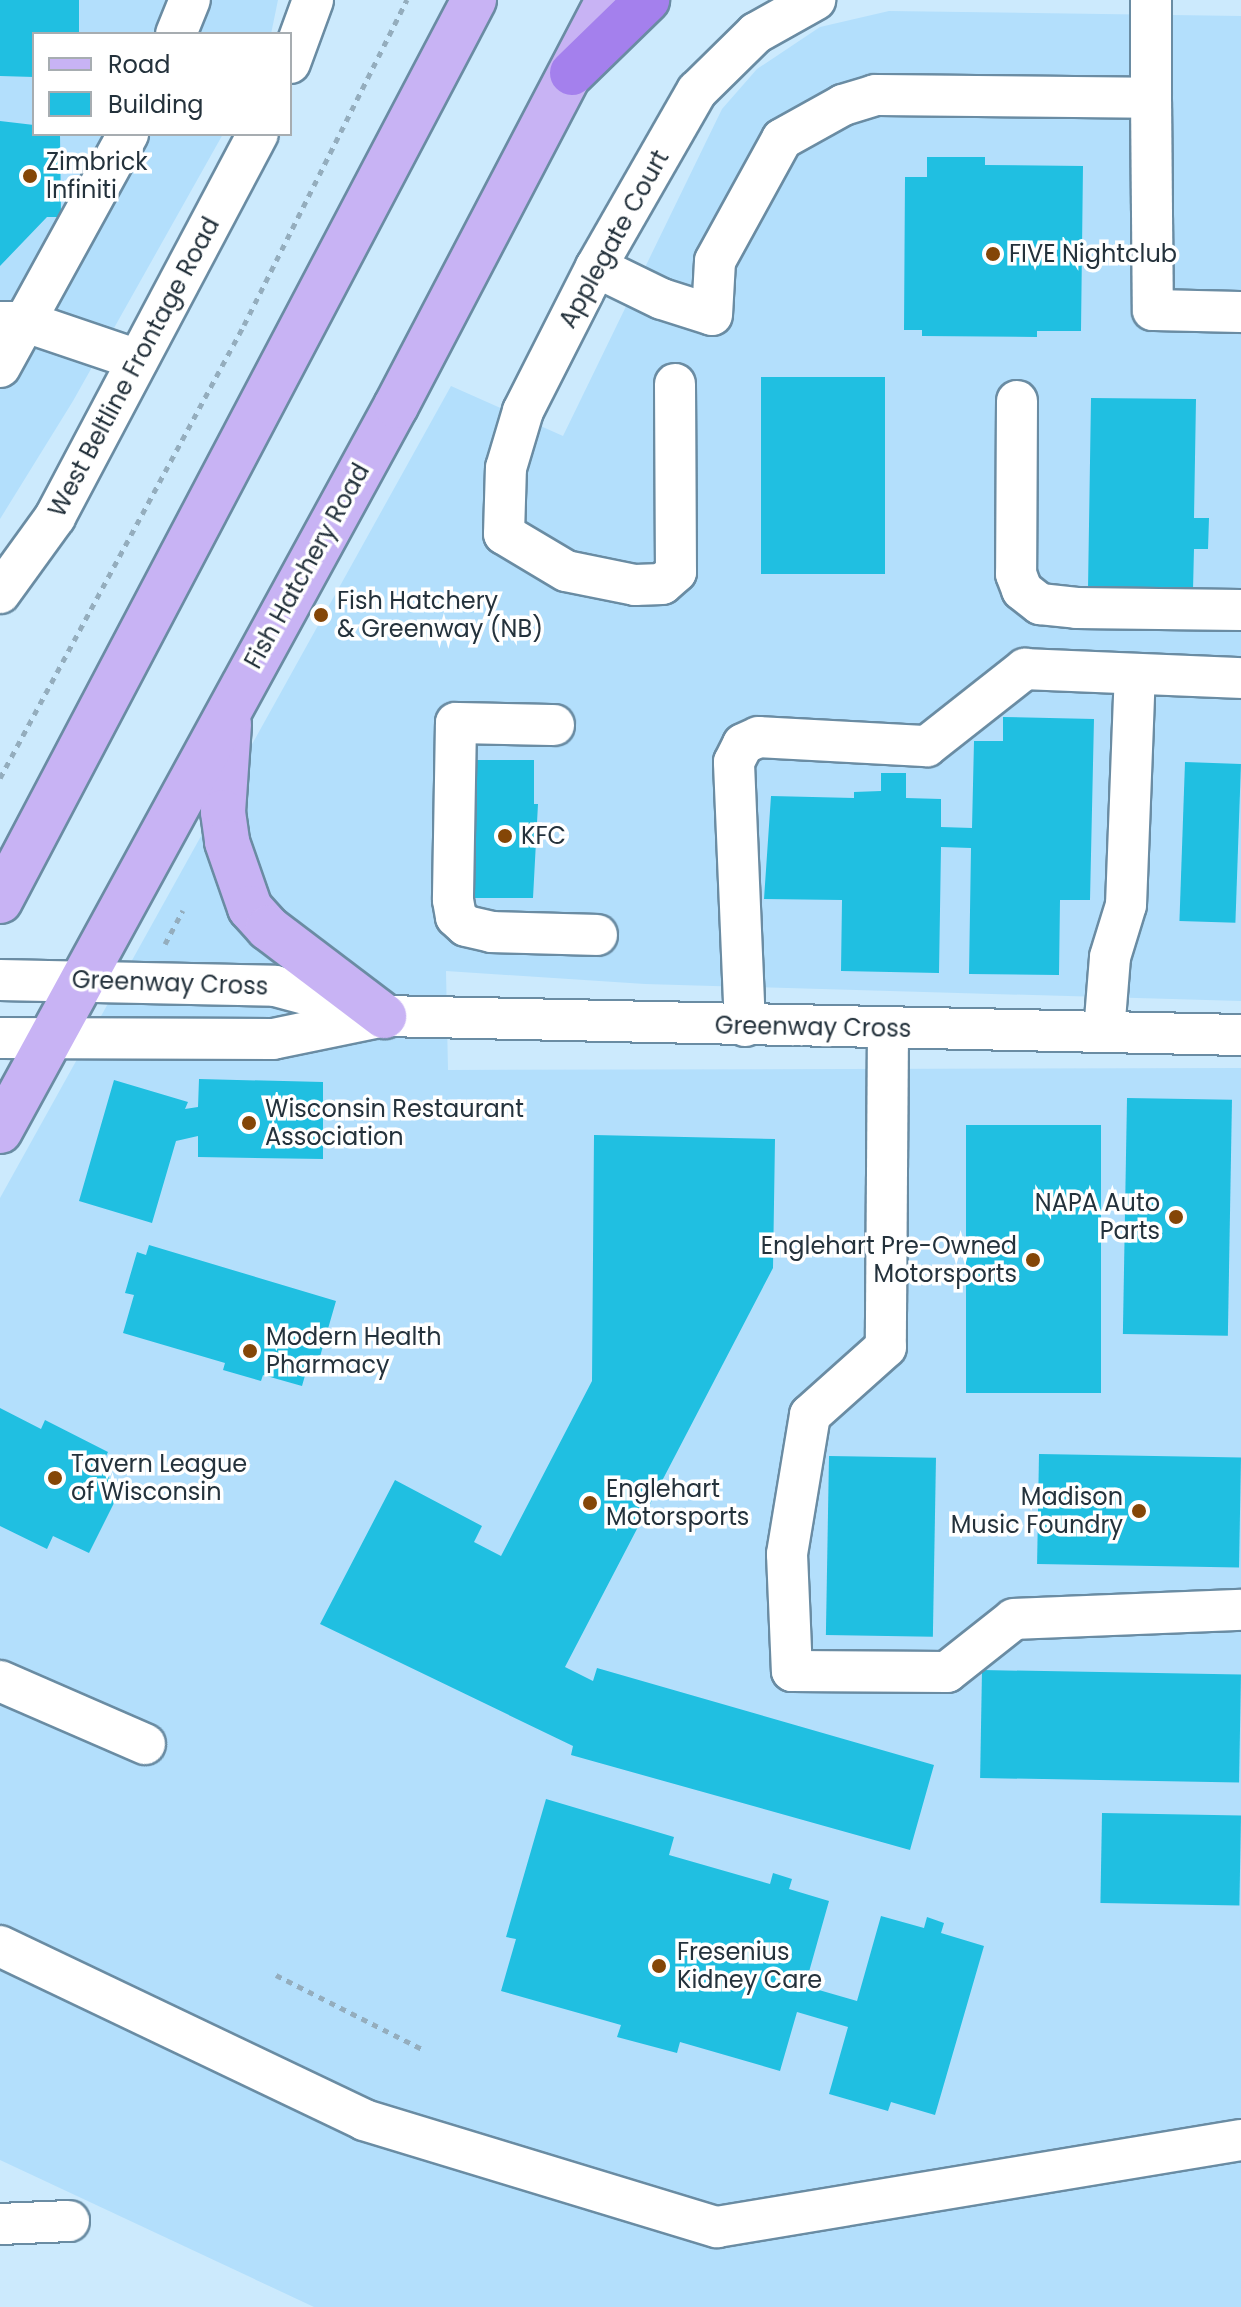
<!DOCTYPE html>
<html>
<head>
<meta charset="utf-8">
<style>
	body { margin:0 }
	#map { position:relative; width:1241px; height:2307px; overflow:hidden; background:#cceafd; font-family:Poppins,sans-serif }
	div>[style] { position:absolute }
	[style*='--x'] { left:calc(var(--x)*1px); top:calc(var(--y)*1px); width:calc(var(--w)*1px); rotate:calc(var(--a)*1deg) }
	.built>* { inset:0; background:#b3dffc }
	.building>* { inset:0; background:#20bfe1; transform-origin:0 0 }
	.path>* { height:5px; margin-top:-2.5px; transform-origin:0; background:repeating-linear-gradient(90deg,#94adbd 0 6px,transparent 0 12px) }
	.roads { filter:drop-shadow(2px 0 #6a8ca3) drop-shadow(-2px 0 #6a8ca3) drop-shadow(0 2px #6a8ca3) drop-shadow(0 -2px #6a8ca3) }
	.minor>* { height:40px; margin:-20px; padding:0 20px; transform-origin:20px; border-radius:20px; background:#fff }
	.major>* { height:44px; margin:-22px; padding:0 22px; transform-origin:22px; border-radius:22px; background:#c8b3f4 }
	.highway>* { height:44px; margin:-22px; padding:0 22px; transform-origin:22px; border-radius:22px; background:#a480ed }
	.dots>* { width:22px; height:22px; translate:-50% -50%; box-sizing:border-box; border:4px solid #fff; border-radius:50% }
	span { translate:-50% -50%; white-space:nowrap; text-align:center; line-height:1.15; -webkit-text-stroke:7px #fff; paint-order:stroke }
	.poi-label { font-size:24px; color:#24323c }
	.left { translate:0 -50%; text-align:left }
	.right { translate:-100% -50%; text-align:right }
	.street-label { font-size:24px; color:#24323c }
	.legend { position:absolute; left:32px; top:32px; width:260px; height:104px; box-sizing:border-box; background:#fff; border:2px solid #a7adb1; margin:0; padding:10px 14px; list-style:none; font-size:24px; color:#24323c }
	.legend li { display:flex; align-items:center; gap:16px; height:40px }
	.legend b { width:40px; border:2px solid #a7adb1 }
</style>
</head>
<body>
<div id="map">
	<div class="built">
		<i style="clip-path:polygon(0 0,278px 0,271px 34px,34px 34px,34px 134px,223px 134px,73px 401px,0 519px)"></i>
		<i style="clip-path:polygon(889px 11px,1241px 16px,1241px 1001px,645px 984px,446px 971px,448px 1070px,1241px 1068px,1241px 2307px,314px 2307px,0 2160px,0 1198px,451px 386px,563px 436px,722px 109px,757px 69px,820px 27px)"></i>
	</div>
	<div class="building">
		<i style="clip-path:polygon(0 0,79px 0,79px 34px,34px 34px,34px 77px,0 76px)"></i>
		<i style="clip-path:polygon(0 121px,34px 125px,34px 134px,60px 134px,61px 217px,47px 217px,0 266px)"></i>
		<i style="clip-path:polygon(927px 157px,985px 157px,985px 165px,1083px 166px,1081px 331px,1037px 331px,1037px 337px,922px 336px,922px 330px,904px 330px,905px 177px,927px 177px)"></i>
		<i style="left:761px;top:377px;width:124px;height:197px"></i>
		<i style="clip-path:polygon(1091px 398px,1196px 399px,1194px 518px,1209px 518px,1208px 549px,1194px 549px,1193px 590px,1088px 589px)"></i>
		<i style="clip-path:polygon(1003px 717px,1094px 719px,1090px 900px,1060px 900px,1059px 975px,969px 974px,971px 848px,941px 847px,939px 973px,841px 971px,842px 900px,764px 899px,771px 796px,854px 798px,854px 792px,881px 791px,881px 773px,906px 773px,906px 798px,941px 799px,941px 827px,972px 828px,974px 741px,1003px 741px)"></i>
		<i style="clip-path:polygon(476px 760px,534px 760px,534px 804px,538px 804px,533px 898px,474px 898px)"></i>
		<i style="left:1185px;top:762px;width:56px;height:159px;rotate:2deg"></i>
		<i style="clip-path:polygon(199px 1079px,323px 1082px,323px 1159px,198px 1157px,198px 1136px,176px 1141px,152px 1223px,79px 1201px,114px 1080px,188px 1102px,185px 1109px,198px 1107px)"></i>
		<i style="left:1127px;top:1098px;width:105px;height:236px;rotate:1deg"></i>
		<i style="left:966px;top:1125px;width:135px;height:268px"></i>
		<i style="clip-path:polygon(594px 1135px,775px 1139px,773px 1268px,565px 1667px,593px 1681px,597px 1668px,934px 1765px,910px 1850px,571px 1755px,573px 1746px,320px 1624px,395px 1480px,482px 1526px,474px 1542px,501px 1556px,592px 1381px)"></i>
		<i style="clip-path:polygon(149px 1245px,336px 1301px,319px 1360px,310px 1358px,302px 1386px,263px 1375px,261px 1381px,223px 1370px,225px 1363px,123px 1333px,134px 1295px,125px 1293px,137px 1252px,146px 1255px)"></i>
		<i style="clip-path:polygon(0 1408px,41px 1429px,45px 1420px,108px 1452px,98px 1472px,123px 1485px,89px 1553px,53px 1536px,47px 1549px,0 1526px)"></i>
		<i style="left:1039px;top:1454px;width:202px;height:110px;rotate:1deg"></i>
		<i style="left:829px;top:1456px;width:107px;height:179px;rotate:1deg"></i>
		<i style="left:982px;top:1670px;width:259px;height:108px;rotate:1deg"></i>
		<i style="clip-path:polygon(546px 1799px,674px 1837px,669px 1855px,770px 1884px,773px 1873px,792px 1879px,789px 1889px,829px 1901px,805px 1986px,857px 2001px,881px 1916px,924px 1928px,927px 1917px,944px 1923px,941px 1933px,984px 1946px,935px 2115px,891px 2102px,888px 2111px,829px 2094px,848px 2027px,797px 2012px,780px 2071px,680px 2042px,677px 2053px,617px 2037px,621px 2025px,501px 1991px,516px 1939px,506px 1937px)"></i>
		<i style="left:1102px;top:1813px;width:139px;height:90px;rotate:1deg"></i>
	</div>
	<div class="path">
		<i style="--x:0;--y:778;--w:515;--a:-61.69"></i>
		<i style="--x:244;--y:325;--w:364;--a:-63.4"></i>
		<i style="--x:165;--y:944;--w:38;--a:-62"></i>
		<i style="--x:276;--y:1975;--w:166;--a:26.9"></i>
	</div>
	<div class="roads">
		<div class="minor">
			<i style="--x:176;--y:34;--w:37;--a:-68"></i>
			<i style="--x:290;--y:63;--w:67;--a:-69.9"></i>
			<i style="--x:1151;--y:98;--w:212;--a:89.5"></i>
			<i style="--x:1153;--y:310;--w:88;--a:1.3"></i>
			<i style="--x:596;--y:267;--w:73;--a:25.9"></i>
			<i style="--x:662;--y:299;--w:52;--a:17.7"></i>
			<i style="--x:712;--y:315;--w:54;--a:-86.8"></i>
			<i style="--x:715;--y:261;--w:139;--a:-61.2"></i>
			<i style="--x:782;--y:139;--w:70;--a:-29.1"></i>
			<i style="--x:843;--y:105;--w:34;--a:-17"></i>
			<i style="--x:875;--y:95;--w:276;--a:0.6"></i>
			<i style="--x:1151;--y:98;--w:98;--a:-90"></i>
			<i style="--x:0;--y:322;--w:26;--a:0"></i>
			<i style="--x:26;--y:322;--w:118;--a:18.7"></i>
			<i style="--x:0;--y:367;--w:266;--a:-61.2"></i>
			<i style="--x:675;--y:384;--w:188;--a:89.7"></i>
			<i style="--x:676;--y:572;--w:18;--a:139"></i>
			<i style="--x:662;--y:584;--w:27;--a:178"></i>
			<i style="--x:635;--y:585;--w:70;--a:-168.5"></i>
			<i style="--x:566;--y:571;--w:72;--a:-149.2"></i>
			<i style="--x:504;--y:534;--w:66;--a:-88.3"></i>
			<i style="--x:506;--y:468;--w:59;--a:-73.4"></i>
			<i style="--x:523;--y:411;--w:161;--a:-63.1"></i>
			<i style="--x:596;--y:267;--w:203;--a:-60.2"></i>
			<i style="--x:697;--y:91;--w:83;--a:-44.5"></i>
			<i style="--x:756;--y:33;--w:68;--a:-29.2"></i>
			<i style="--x:1017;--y:401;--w:173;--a:90.3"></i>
			<i style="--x:1016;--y:574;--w:17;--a:69"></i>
			<i style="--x:1022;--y:590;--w:23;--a:38"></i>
			<i style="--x:1040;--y:604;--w:37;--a:6"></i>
			<i style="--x:1077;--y:608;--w:164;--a:0.7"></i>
			<i style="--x:0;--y:593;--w:94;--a:-54.1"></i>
			<i style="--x:55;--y:517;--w:433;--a:-62.1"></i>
			<i style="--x:554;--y:725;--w:98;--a:-178.8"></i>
			<i style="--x:456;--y:723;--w:177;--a:91"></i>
			<i style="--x:453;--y:900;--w:17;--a:80"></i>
			<i style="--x:456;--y:917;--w:13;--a:42"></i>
			<i style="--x:466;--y:926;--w:27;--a:13"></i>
			<i style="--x:492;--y:932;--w:105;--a:1.6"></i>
			<i style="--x:0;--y:980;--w:275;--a:1.2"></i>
			<i style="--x:275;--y:986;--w:105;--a:15"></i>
			<i style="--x:745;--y:1026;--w:264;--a:-92.4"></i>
			<i style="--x:734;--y:762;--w:20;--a:-63"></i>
			<i style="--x:743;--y:744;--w:17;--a:-24"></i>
			<i style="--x:759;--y:737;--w:168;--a:3.1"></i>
			<i style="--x:927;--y:746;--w:125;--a:-38.2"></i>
			<i style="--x:1025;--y:669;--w:216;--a:2.4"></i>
			<i style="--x:888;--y:1029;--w:318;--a:90.4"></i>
			<i style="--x:886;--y:1347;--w:102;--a:138.2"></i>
			<i style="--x:810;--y:1415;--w:141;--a:99.4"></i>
			<i style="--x:787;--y:1554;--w:117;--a:87.6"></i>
			<i style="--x:792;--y:1671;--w:155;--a:0.4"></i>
			<i style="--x:947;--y:1672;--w:85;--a:-38.3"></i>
			<i style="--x:1014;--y:1619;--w:227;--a:-2.3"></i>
			<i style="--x:1104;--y:1032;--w:75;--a:-85.4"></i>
			<i style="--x:1110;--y:957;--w:54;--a:-72.9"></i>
			<i style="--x:1126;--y:905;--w:231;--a:-87.8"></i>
			<i style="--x:0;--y:1038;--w:273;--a:0.2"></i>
			<i style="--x:273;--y:1039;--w:113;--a:-11.7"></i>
			<i style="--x:384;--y:1016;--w:857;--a:1.27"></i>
			<i style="--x:0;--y:1681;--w:158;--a:23.5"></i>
			<i style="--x:0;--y:1946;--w:403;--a:25.5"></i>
			<i style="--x:364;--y:2120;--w:369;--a:16.9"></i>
			<i style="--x:717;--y:2227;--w:531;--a:-9.43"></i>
			<i style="--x:0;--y:2224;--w:69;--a:-2.5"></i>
		</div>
		<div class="major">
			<i style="--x:229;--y:724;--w:88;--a:93.9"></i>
			<i style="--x:223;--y:812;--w:30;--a:82"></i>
			<i style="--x:227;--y:842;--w:70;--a:70.8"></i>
			<i style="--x:250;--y:908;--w:27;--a:48"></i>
			<i style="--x:268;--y:928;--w:146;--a:37.2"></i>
			<i style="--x:0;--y:901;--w:1018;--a:-62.25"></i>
			<i style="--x:0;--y:1131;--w:826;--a:-61.36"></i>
			<i style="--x:396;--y:406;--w:458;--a:-62.4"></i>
		</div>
		<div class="highway">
			<i style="--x:572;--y:73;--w:105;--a:-44.2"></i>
		</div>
	</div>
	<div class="dots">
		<i style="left:30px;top:176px;background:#844607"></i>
		<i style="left:993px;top:254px;background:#844607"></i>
		<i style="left:321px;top:615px;background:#844607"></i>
		<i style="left:505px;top:836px;background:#844607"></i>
		<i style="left:249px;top:1123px;background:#844607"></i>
		<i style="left:1176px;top:1217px;background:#844607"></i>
		<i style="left:1033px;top:1260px;background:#844607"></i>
		<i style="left:250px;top:1351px;background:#844607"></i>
		<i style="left:55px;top:1478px;background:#844607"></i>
		<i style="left:590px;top:1503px;background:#844607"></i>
		<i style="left:1139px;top:1511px;background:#844607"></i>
		<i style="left:659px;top:1966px;background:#844607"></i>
	</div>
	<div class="poi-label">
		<span class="left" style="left:46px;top:176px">Zimbrick<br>Infiniti</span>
		<span class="left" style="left:1009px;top:254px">FIVE Nightclub</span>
		<span class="left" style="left:337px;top:615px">Fish Hatchery<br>&amp; Greenway (NB)</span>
		<span class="left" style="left:521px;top:836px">KFC</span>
		<span class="left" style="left:265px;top:1123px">Wisconsin Restaurant<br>Association</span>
		<span class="right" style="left:1160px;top:1217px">NAPA Auto<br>Parts</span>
		<span class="right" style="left:1017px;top:1260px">Englehart Pre-Owned<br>Motorsports</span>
		<span class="left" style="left:266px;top:1351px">Modern Health<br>Pharmacy</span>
		<span class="left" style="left:71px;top:1478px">Tavern League<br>of Wisconsin</span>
		<span class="left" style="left:606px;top:1503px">Englehart<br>Motorsports</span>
		<span class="right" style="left:1123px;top:1511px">Madison<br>Music Foundry</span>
		<span class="left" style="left:677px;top:1966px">Fresenius<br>Kidney Care</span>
	</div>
	<div class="street-label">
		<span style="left:614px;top:239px;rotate:-61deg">Applegate Court</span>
		<span style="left:134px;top:367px;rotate:-62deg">West Beltline Frontage Road</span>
		<span style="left:307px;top:566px;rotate:-61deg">Fish Hatchery Road</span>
		<span style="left:170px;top:983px;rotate:2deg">Greenway Cross</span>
		<span style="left:813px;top:1027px;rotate:1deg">Greenway Cross</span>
	</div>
	<ul class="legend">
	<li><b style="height:10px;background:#c8b3f4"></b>Road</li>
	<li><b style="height:22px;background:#20bfe1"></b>Building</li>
	</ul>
</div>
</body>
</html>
